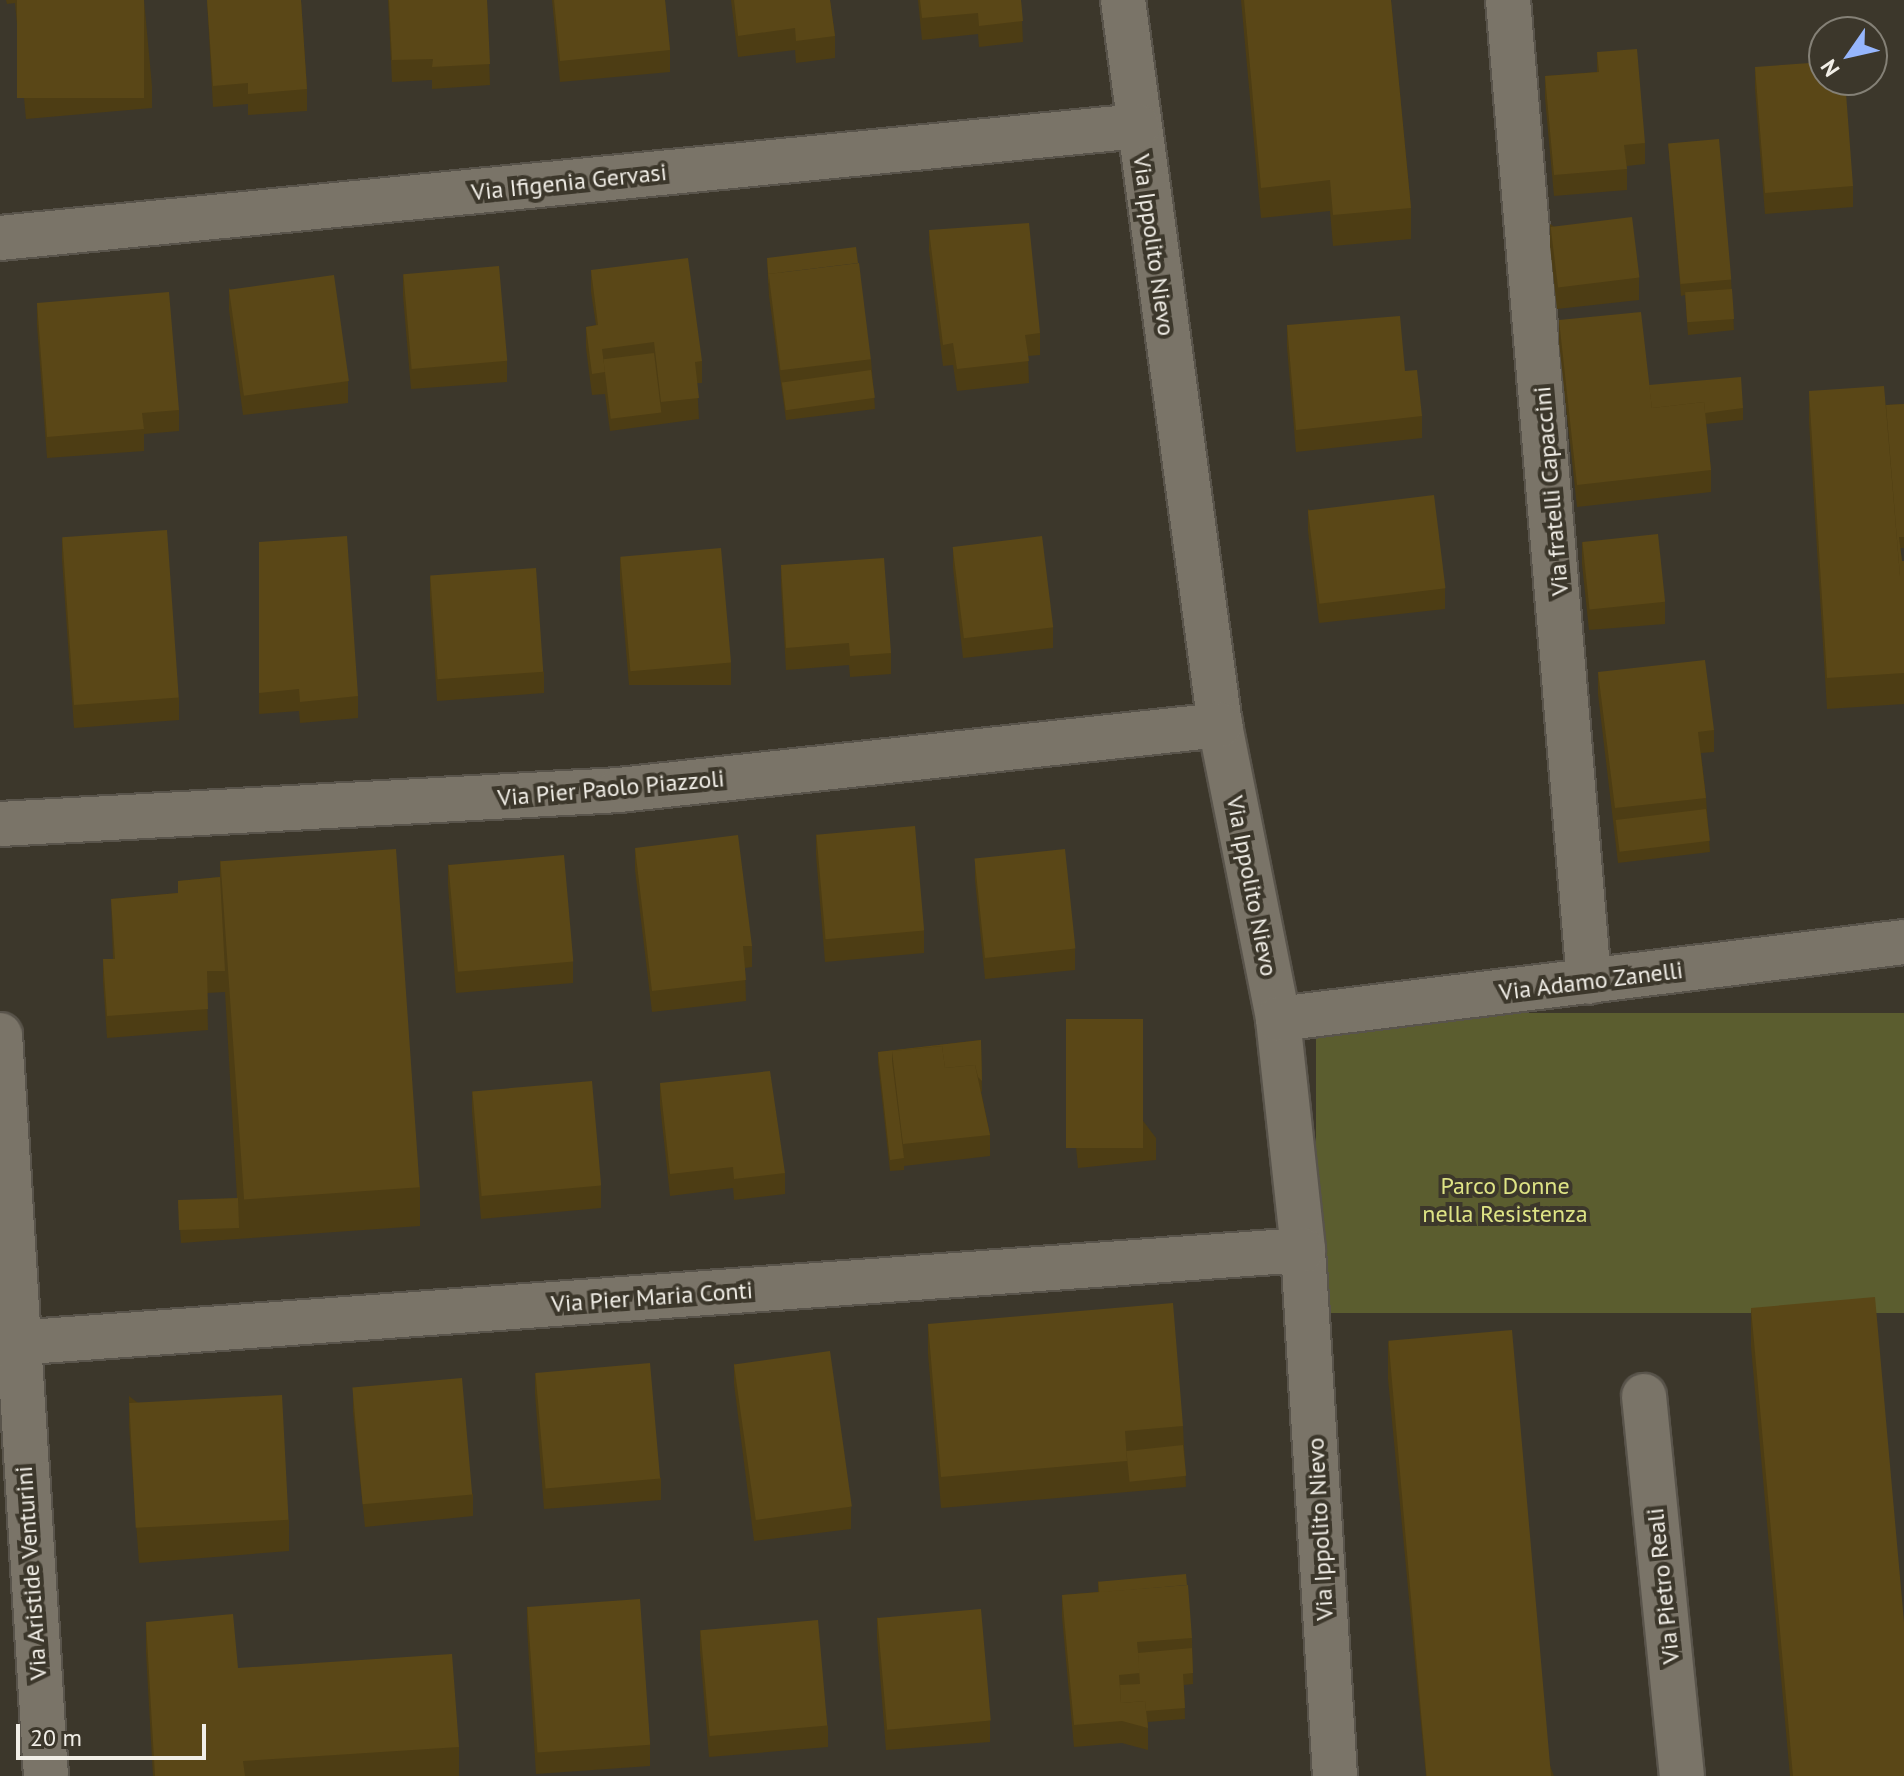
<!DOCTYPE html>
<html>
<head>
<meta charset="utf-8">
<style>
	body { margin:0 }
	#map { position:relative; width:1904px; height:1776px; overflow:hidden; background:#3c372b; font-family:"PT Sans",sans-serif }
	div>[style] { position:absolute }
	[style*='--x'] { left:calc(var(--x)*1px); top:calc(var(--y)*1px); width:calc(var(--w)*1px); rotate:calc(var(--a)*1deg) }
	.green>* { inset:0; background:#5b5d2f; transform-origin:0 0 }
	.roads { filter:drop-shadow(2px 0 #59544b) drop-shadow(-2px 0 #59544b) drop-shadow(0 2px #59544b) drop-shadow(0 -2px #59544b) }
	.minor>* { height:44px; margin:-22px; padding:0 22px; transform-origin:22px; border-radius:22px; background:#7a7468 }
	.wall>* { inset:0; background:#4d3d14 }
	.building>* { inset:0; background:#5a4717; transform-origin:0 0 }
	span { translate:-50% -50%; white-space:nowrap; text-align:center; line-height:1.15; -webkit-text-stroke:8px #3c372b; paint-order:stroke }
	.street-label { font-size:24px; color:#f1eee7 }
	.park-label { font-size:24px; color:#dee385 }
	.north { position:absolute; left:1808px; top:16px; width:80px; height:80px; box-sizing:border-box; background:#3c372b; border:2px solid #848076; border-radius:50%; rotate:236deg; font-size:22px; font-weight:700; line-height:32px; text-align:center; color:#f1eee7 }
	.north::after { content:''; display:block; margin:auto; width:28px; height:36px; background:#96b6fd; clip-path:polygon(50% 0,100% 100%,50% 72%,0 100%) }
	.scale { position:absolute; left:16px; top:1724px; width:190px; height:36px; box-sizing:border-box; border:4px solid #f1eee7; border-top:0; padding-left:10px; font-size:24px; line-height:28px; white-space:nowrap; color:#f1eee7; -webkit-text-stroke:6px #3c372b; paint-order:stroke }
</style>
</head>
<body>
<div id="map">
	<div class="green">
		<i style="left:1904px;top:1013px;width:300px;height:588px;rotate:90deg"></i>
	</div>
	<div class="roads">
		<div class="minor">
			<i style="--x:1123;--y:0;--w:731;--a:82.38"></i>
			<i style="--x:1220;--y:725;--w:300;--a:78.8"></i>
			<i style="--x:1278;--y:1019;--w:232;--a:83.8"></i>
			<i style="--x:1303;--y:1250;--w:527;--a:86.52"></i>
			<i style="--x:1508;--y:0;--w:985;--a:85.28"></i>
			<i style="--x:0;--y:238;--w:1143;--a:-5.62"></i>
			<i style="--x:0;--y:824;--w:620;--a:-3.14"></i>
			<i style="--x:619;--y:790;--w:605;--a:-6.17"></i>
			<i style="--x:1278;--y:1019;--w:631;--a:-7.01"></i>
			<i style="--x:0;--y:1035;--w:742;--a:86.45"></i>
			<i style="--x:0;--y:1344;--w:1306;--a:-4.13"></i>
			<i style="--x:1644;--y:1396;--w:382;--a:84.3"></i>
		</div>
	</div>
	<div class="wall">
		<i style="clip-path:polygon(6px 0,144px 0,152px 86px,152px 108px,26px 119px,15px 3px,7px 4px)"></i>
		<i style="clip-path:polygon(207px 0,301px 0,307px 89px,307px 111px,248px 115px,248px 104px,213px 107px)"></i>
		<i style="clip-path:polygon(388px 0,487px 0,490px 85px,432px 89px,432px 80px,392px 82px)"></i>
		<i style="clip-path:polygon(552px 0,665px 0,670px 50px,670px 72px,560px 82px)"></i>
		<i style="clip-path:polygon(731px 0,830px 0,835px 36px,835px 58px,796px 63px,795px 50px,738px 57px)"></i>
		<i style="clip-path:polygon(918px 0,1021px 0,1023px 42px,979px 47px,978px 34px,922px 40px)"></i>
		<i style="clip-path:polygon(1241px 0,1391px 0,1411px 208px,1411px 239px,1333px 246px,1330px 211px,1261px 218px)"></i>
		<i style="clip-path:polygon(1597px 52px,1645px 143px,1645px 164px,1627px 166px,1627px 190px,1554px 196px,1545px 98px,1545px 76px,1597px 72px)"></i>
		<i style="clip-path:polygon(1755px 67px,1853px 186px,1853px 207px,1765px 214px,1755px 89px)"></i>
		<i style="clip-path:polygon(1668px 143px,1731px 279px,1734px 330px,1688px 335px,1685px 295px,1681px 296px)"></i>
		<i style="clip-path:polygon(1550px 224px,1639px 278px,1639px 300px,1557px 309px,1550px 246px)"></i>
		<i style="clip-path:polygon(929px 230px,1040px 333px,1040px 355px,1028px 356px,1029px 383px,957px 391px,953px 365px,943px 366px,929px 251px)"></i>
		<i style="clip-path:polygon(767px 258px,871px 359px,875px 409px,786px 420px,769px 296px)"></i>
		<i style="clip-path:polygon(591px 270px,702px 361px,702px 383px,697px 383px,699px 419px,610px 431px,605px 394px,592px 395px,586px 348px,586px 327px,596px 325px,591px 292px)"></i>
		<i style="clip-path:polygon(403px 274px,507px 361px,507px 382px,411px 389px,403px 296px)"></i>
		<i style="clip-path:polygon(229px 288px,348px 381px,348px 403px,243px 415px,229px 310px)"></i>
		<i style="clip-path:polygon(37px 303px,179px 410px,179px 431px,144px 434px,144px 451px,47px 458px,37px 325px)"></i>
		<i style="clip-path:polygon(1559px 320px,1649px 385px,1743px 408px,1743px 420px,1706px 424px,1711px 470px,1711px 492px,1577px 507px,1559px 342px)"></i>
		<i style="clip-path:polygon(1287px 325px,1405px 371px,1422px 416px,1422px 438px,1296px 452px,1287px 347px)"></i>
		<i style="clip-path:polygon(1809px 391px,1886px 405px,1904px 404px,1904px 548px,1900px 548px,1902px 561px,1904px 561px,1904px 704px,1827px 709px,1809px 422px)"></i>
		<i style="clip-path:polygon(1308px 509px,1445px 588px,1445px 609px,1319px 623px,1308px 531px)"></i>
		<i style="clip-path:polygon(62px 538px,179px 698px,179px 720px,74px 728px,62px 559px)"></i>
		<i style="clip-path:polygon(259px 542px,358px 696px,358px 718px,300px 723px,299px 711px,259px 714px)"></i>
		<i style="clip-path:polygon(1582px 542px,1665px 602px,1665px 624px,1589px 630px,1582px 564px)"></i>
		<i style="clip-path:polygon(953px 547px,1053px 627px,1053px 648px,963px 658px,953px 568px)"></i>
		<i style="clip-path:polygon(620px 558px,731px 663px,731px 685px,629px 685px,620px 580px)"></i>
		<i style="clip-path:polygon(781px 565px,891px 653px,891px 674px,850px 677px,849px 665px,786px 670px,781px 586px)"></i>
		<i style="clip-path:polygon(430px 576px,544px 672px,544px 693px,437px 701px,430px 597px)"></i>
		<i style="clip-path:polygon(1598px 672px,1714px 730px,1714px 752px,1701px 753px,1706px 798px,1710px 852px,1618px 863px,1598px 694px)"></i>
		<i style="clip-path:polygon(816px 834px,924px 931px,924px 953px,825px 962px,816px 855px)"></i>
		<i style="clip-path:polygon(635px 848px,752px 946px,752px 967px,745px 968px,746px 1001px,652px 1012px,635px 870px)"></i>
		<i style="clip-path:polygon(975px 859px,1075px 949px,1075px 970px,985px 979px,975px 880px)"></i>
		<i style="clip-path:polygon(220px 860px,420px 1187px,420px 1226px,181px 1243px,178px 1202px,237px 1198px,225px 992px,207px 993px,208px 1030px,107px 1038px,103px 981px,103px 959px,113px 959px,111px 899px,178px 893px,178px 881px,220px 877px)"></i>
		<i style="clip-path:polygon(448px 864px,573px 962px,573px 983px,456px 993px,448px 885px)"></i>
		<i style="clip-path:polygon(1066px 1019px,1156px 1138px,1156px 1160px,1078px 1168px,1066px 1041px)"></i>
		<i style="clip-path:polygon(981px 1040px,982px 1092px,981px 1091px,990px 1135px,990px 1156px,904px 1166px,904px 1170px,890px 1171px,878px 1063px,878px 1052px)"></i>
		<i style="clip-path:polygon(660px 1083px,785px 1173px,785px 1194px,734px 1200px,733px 1188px,670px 1196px,660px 1105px)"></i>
		<i style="clip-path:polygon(472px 1091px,601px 1186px,601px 1208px,481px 1219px,472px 1112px)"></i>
		<i style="clip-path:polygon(1751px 1308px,1904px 1776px,1790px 1776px,1751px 1347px)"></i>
		<i style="clip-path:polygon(928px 1324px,1183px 1426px,1186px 1487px,941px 1508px,928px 1354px)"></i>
		<i style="clip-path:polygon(1388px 1341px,1554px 1776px,1426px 1776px,1388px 1379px)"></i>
		<i style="clip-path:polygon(734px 1363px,851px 1507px,851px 1529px,754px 1541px,734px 1384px)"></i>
		<i style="clip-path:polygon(535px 1373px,661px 1478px,661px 1500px,544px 1509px,535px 1394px)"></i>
		<i style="clip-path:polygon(353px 1390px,473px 1494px,473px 1516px,365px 1527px,353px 1412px)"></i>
		<i style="clip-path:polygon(129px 1396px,289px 1520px,289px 1551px,139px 1563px,129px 1426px)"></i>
		<i style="clip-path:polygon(1098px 1581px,1192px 1638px,1193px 1684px,1184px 1685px,1185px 1719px,1148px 1722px,1148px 1750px,1122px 1743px,1074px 1747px,1062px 1617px,1062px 1595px,1098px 1592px)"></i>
		<i style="clip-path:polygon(527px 1606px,650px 1745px,650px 1766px,536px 1774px,527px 1627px)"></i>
		<i style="clip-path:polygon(877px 1617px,990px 1721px,990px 1742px,886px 1750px,877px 1638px)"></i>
		<i style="clip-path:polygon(146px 1622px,238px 1668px,459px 1747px,459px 1776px,153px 1776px,146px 1652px)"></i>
		<i style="clip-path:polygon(700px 1630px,828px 1726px,828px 1747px,709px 1757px,700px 1651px)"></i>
	</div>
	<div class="building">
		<i style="left:17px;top:0;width:127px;height:98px"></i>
		<i style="clip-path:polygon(207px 0,301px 0,307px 89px,248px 94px,248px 83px,213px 86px)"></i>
		<i style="clip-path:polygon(389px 0,487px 0,490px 64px,432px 67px,433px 59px,392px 60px)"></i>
		<i style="clip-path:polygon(554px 0,665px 0,670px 50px,560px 61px)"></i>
		<i style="clip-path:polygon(734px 0,830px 0,835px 36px,796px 41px,795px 28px,738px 36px)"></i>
		<i style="clip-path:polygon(920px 0,1021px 0,1023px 21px,979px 26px,978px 13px,922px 18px)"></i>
		<i style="clip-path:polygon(1244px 0,1391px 0,1411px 208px,1333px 215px,1330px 180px,1261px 188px)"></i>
		<i style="clip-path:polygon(1637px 49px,1645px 143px,1624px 145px,1627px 169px,1554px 175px,1545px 76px,1599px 72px,1597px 52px)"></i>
		<i style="clip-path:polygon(1824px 62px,1824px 80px,1845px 80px,1853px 186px,1765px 193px,1755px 67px)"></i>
		<i style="left:1719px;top:139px;width:141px;height:51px;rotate:85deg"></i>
		<i style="left:1632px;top:217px;width:61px;height:82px;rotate:83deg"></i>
		<i style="clip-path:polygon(1029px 223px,1040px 333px,1025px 335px,1029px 361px,957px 369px,953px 343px,943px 345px,929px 230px)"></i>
		<i style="clip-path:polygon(856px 247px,858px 263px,769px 274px,769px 285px,767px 258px)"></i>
		<i style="clip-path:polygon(688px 258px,702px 361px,695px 362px,699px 398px,661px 402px,654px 342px,602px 349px,605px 372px,592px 374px,586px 327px,598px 325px,591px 270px)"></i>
		<i style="left:859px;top:263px;width:97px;height:91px;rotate:83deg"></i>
		<i style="left:499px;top:266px;width:95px;height:96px;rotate:85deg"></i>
		<i style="left:334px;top:275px;width:107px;height:106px;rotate:82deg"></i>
		<i style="left:1732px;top:289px;width:30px;height:47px;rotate:86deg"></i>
		<i style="clip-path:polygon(169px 292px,179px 410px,142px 413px,144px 429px,47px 437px,37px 303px)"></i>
		<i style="clip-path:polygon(1641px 312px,1652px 408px,1704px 402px,1711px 470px,1577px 485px,1559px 320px)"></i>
		<i style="clip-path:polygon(1400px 316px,1405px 371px,1417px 370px,1422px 416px,1296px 430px,1287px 325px)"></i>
		<i style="left:654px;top:353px;width:60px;height:51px;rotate:83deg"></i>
		<i style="left:871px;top:370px;width:28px;height:90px;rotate:82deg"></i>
		<i style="clip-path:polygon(1741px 377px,1743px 408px,1705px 413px,1704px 402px,1652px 408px,1649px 385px)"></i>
		<i style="clip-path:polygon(1884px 386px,1900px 576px,1904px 576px,1904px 673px,1827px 678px,1809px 391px)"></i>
		<i style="clip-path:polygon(1904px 404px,1904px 537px,1899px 537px,1902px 561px,1904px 561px,1904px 576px,1900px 576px,1886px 405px)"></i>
		<i style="left:1434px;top:495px;width:94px;height:127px;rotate:83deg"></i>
		<i style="left:167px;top:530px;width:168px;height:105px;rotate:86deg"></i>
		<i style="left:1658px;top:534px;width:68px;height:76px;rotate:84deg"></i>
		<i style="clip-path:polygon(347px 536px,358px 696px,300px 702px,299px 689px,259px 693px,259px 542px)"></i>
		<i style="left:1042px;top:536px;width:92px;height:90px;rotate:83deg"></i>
		<i style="left:721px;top:548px;width:115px;height:101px;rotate:85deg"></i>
		<i style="clip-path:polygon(884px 558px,891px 653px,850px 656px,849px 643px,786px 648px,781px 565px)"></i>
		<i style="left:536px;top:568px;width:104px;height:106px;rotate:86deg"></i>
		<i style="clip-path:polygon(1705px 660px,1714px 730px,1698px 732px,1706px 798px,1615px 808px,1598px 672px)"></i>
		<i style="left:1706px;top:809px;width:32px;height:91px;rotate:83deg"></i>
		<i style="left:915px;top:826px;width:105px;height:99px;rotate:85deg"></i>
		<i style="clip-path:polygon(738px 835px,752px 946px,743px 946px,746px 980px,652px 991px,635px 848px)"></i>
		<i style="left:396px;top:849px;width:339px;height:176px;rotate:86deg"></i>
		<i style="left:1065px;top:849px;width:100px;height:91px;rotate:84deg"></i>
		<i style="left:564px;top:855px;width:107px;height:116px;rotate:85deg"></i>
		<i style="clip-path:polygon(220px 877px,225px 971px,207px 971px,208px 1009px,107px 1016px,103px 959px,115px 959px,111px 899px,178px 893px,178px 881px)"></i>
		<i style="left:1066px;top:1019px;width:77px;height:129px"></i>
		<i style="clip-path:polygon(981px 1040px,982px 1081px,978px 1077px,975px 1065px,945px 1068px,942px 1046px,892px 1051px,892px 1061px,904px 1158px,890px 1160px,878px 1052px)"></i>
		<i style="clip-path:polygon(942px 1046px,945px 1068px,975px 1065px,990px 1135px,903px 1144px,892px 1051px)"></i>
		<i style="clip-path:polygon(770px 1071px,785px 1173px,734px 1179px,733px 1167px,670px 1174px,660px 1083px)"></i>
		<i style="left:592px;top:1081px;width:105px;height:120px;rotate:85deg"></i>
		<i style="left:238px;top:1198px;width:30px;height:60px;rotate:88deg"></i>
		<i style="clip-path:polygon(1875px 1297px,1904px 1622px,1904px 1776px,1793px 1776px,1751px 1308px)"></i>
		<i style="clip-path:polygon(1173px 1303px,1183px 1426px,1125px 1431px,1127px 1461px,941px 1477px,928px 1324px)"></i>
		<i style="left:1512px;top:1330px;width:448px;height:124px;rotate:85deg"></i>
		<i style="left:830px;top:1351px;width:157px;height:97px;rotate:82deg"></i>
		<i style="left:650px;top:1363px;width:116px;height:115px;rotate:85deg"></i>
		<i style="left:462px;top:1378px;width:117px;height:110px;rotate:85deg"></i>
		<i style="left:282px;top:1395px;width:125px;height:153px;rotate:87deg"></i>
		<i style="left:1183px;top:1445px;width:31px;height:57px;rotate:84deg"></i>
		<i style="left:1186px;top:1574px;width:11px;height:88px;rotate:85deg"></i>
		<i style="clip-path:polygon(1188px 1585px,1192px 1638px,1137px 1642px,1140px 1673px,1119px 1675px,1121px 1703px,1145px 1701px,1148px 1728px,1122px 1721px,1074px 1725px,1062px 1595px)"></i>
		<i style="left:640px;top:1599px;width:146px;height:113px;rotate:86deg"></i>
		<i style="left:981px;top:1609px;width:112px;height:104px;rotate:85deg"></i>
		<i style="clip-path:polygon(233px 1614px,238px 1668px,452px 1654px,459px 1747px,243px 1761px,245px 1776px,155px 1776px,146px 1622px)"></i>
		<i style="left:818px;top:1620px;width:106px;height:118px;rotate:85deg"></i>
		<i style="clip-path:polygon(1192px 1648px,1193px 1673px,1183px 1674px,1185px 1708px,1146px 1711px,1145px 1701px,1121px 1703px,1120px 1685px,1140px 1684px,1138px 1653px)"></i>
	</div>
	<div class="street-label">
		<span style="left:569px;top:182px;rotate:-6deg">Via Ifigenia Gervasi</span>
		<span style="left:1154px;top:245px;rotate:82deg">Via Ippolito Nievo</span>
		<span style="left:1551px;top:491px;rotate:-95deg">Via fratelli Capaccini</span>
		<span style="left:611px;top:788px;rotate:-5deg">Via Pier Paolo Piazzoli</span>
		<span style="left:1252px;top:886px;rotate:79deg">Via Ippolito Nievo</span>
		<span style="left:1591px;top:981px;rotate:-7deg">Via Adamo Zanelli</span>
		<span style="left:652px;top:1297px;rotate:-4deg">Via Pier Maria Conti</span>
		<span style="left:1320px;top:1529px;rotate:-93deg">Via Ippolito Nievo</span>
		<span style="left:31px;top:1573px;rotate:-94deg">Via Aristide Venturini</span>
		<span style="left:1663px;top:1586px;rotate:-96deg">Via Pietro Reali</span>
	</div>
	<div class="park-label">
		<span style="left:1505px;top:1200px">Parco Donne<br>nella Resistenza</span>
	</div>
	<div class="north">N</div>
	<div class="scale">20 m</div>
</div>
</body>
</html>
